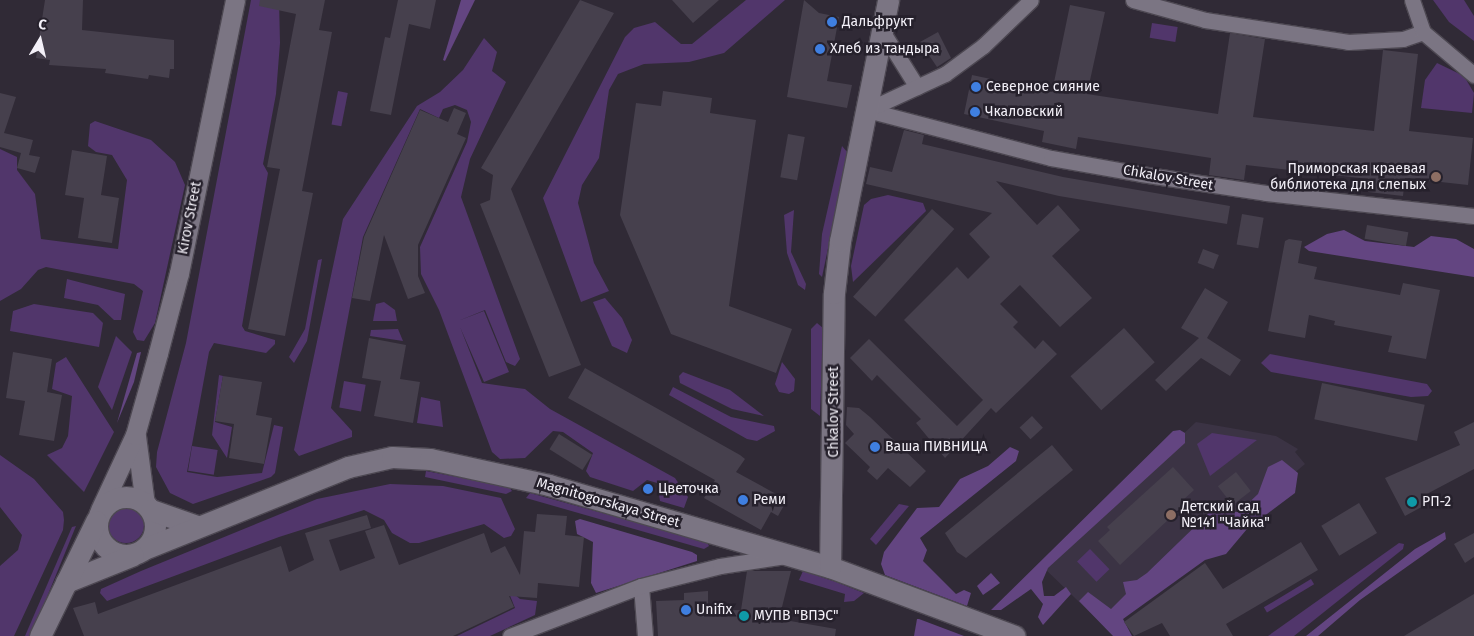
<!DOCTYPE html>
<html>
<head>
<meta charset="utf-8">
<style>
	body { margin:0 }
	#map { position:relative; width:1474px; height:636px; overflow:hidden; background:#302a36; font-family:"Fira Sans",sans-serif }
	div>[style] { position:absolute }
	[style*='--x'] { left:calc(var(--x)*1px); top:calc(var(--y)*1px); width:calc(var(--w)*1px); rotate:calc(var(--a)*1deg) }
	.built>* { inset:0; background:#3b3344 }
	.green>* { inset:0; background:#51366b; transform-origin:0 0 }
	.round { border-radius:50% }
	.forest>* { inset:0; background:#634581 }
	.building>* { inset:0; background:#46404d; transform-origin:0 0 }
	.roads { filter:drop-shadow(1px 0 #4d4852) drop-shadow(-1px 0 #4d4852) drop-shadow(0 1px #4d4852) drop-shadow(0 -1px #4d4852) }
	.minor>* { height:15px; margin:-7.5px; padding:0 7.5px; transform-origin:7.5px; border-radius:7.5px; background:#7b7583 }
	.tertiary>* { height:19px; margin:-9.5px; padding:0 9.5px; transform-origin:9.5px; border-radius:9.5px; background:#7b7583 }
	.secondary>* { height:21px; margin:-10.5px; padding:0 10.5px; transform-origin:10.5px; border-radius:10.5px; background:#7b7583 }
	.secondary>.ring { margin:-10.5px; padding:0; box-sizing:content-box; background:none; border:21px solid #7b7583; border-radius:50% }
	.dots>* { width:14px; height:14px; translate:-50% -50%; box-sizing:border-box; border:2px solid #26212c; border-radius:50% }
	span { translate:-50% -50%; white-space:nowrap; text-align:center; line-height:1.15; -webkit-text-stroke:5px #26212c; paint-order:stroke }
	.poi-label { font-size:14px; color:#f3f0f8 }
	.left { translate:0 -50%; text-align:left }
	.right { translate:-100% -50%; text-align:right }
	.street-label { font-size:14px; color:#f3f0f8 }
	.north { position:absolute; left:15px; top:15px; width:50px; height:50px; -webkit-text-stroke:4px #26212c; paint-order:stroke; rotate:9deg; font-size:14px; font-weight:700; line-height:20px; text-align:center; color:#f3f0f8 }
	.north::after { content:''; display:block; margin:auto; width:18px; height:22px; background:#f3f0f8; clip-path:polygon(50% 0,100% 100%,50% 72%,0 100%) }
</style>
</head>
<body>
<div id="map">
	<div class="built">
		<i style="clip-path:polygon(1196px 422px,1276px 436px,1298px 449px,1295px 452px,1305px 464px,1109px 631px,1042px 566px)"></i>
	</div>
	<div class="green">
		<i style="clip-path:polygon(251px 0,279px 0,280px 43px,276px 94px,263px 164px,268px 173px,242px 326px,245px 331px,275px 340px,275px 344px,266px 353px,214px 343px,209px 352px,187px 472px,217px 477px,262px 473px,274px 425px,283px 427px,275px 473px,271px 477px,193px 504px,170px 493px,156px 467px,157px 452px,186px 343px)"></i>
		<i style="clip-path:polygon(746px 0,785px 0,724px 53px,689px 62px,644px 64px,618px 74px,609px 90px,599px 158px,582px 185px,578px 203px,594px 263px,609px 291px,581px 302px,543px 198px,625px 37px,634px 28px,655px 22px,681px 44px,692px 44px)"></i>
		<i style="clip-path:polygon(1433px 0,1464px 0,1474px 16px,1474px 41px,1449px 22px)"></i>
		<i style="left:1152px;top:23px;width:26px;height:15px;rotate:9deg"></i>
		<i style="clip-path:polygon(484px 38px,497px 52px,492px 71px,506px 82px,470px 159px,461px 197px,520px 359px,515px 366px,506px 362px,485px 310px,458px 321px,484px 311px,509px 372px,484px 382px,460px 327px,482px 383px,525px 389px,550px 409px,675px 478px,688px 497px,684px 508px,660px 501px,657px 483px,647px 480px,633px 491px,590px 477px,586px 471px,593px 453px,563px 432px,553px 431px,525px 458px,500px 459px,492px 452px,439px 310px,421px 274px,420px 247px,467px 142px,471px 122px,467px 110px,455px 105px,443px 109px,439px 118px,420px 109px,363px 237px,331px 408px,352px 431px,352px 437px,299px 456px,294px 450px,343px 219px,417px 106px,440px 92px,463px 70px)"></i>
		<i style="clip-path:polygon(1437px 63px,1464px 76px,1474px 93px,1472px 113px,1421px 108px,1425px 80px)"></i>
		<i style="left:338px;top:91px;width:10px;height:34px;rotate:11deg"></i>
		<i style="clip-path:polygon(95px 121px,151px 140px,175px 162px,185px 185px,155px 323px,144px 341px,137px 340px,133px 332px,143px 291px,134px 284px,46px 267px,38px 270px,21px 289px,0 301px,0 149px,17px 157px,17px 170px,35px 194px,41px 239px,118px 249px,127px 180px,112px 155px,96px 152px,88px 146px,90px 124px)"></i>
		<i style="clip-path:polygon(842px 146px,848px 153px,822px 277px,819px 274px,822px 234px)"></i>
		<i style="clip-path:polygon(888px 195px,923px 203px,926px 211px,853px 282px,851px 266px,864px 205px,871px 199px)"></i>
		<i style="clip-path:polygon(794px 210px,791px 252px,806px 284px,805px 290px,798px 285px,787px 253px,784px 215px)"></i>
		<i style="clip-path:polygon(322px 259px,307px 341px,294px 363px,289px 357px,305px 329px,318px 260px)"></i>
		<i style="clip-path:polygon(67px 279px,125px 294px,121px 320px,114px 320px,98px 305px,64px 298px)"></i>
		<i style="clip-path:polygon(605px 298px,622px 318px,632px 340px,627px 353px,612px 346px,593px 302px)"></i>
		<i style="clip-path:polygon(384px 302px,395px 310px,397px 321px,373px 321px,376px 304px)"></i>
		<i style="clip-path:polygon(34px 304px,93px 313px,103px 323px,99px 347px,10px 331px,13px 311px)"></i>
		<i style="clip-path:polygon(817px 323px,823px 328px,820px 416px,811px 409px,811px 329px)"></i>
		<i style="clip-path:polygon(398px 329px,403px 341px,370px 336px,371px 330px)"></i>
		<i style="clip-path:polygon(116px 336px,132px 352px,112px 410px,98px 387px)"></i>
		<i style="clip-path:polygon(1270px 354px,1427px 384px,1432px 391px,1428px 396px,1411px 397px,1271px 372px,1261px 363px)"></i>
		<i style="clip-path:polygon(66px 357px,114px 432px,84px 492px,47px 455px,62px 448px,68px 436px,72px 396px,52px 389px,56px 363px)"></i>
		<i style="clip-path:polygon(782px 362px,795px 379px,794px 391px,789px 394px,779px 392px,775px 384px)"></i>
		<i style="clip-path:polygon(683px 372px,730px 390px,764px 416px,732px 409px,680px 383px,679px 376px)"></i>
		<i style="clip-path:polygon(219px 375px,223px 376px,215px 422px,232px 427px,227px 458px,212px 435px)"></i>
		<i style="left:344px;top:381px;width:22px;height:27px;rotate:10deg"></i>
		<i style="clip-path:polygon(673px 387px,731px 417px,774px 426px,775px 431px,757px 441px,747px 439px,669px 395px)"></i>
		<i style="clip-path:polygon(421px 397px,440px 401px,443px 427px,417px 423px)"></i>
		<i style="clip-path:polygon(1212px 433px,1257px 440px,1210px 476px,1197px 444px)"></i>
		<i style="left:192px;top:446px;width:26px;height:25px;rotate:9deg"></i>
		<i style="clip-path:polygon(0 455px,34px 479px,63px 512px,64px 520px,63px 530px,14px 636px,0 636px,0 566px,18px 550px,22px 535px,0 507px)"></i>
		<i style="clip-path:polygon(426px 471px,509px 487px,512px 491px,506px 494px,425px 477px)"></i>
		<i style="clip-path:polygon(390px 484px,443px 486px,501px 498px,515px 529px,511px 536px,504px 538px,484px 524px,419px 543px,410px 543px,392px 533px,384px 520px,364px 510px,279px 537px,107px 601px,100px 593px,101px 589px,141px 571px,317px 499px)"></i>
		<i style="clip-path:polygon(530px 493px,707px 542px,709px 546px,704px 549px,526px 498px)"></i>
		<i style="clip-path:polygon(899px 504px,909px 506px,876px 545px,870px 539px)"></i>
		<i class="round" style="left:108px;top:507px;width:36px;height:36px"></i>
		<i style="clip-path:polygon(76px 526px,31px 636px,25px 636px,72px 527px)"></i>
		<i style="clip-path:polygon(1399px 543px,1404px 544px,1403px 549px,1294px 636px,1268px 636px)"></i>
		<i style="left:1090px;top:549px;width:28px;height:18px;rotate:46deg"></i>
		<i style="clip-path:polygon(803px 571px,836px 582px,864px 593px,854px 601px,844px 602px,845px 594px,799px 580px)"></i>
		<i style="left:1311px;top:579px;width:6px;height:55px;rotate:59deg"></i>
		<i style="clip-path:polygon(507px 588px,520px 599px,537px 601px,535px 615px,490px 636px,457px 636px,515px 608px)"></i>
	</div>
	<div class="forest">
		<i style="clip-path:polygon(461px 0,475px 0,445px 61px,443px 60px)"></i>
		<i style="clip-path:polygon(1344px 230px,1365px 241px,1414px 247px,1431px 236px,1456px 239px,1474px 249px,1474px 277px,1309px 251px,1304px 247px,1327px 234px)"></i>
		<i style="clip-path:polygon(141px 352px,134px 382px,117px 423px,137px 353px)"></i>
		<i style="clip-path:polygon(1180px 430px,1185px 433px,1185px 443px,1048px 568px,1042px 582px,1044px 596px,1054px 596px,1066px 587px,1071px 594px,1043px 625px,1038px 617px,1043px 604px,1031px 589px,1001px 610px,991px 610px,1173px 431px)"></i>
		<i style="clip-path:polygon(1010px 447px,1019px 451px,1016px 461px,920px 538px,927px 550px,923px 561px,956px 594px,964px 590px,971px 593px,967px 606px,885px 575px,881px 564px,884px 552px,917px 508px,939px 507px,960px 479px,988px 466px)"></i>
		<i style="clip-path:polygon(1282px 460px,1298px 473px,1295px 493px,1247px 529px,1226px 554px,1205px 560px,1123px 619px,1132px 636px,1113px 636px,1079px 601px,1088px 592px,1111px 609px,1126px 594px,1123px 582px,1137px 580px,1147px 573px,1210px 512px,1239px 512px,1258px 494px,1268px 467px)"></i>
		<i style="clip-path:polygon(580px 519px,692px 552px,697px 555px,697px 561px,596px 593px,591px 583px,593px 542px,577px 534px,575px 521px)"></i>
		<i style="clip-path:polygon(1445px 532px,1446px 539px,1360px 600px,1318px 636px,1306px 636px,1415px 549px)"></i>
		<i style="clip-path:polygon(991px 573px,1000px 583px,983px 595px,977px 586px)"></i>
		<i style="clip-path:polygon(917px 619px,919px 619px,964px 636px,914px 636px)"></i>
	</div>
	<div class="building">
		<i style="clip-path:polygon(45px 0,83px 0,82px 30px,174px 40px,174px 69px,170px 69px,169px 78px,149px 75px,148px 79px,105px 73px,106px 69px,49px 65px,50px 60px,36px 58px)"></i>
		<i style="clip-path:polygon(260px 0,325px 0,319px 30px,332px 32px,302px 191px,313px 193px,285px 336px,248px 329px,280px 169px,267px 167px,296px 14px,259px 6px)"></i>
		<i style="clip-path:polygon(398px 0,436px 0,430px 29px,409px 24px,391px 115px,370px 111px,385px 37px,390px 38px)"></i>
		<i style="clip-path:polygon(580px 0,614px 13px,511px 189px,581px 365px,549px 377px,480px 204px,490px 200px,493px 175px,481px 168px)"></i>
		<i style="clip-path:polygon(672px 0,719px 0,693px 23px)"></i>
		<i style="clip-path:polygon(804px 0,819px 13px,839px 17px,827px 81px,852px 85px,847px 108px,787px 97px)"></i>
		<i style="clip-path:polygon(1070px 5px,1105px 12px,1087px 94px,1218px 114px,1230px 33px,1265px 39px,1253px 117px,1374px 131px,1383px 50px,1418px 54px,1409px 131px,1473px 138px,1468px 185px,1405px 178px,1403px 196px,1368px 192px,1369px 179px,1246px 165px,1244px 180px,1209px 175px,1211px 158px,1078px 137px,1076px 149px,1042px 142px,1044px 131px,964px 114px,972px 75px,1052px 92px)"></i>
		<i style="clip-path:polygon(938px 32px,951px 58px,937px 67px,920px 42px)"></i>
		<i style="clip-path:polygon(663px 91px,712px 98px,710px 113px,756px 120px,729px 306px,792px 329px,776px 373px,671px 334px,620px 215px,636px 103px,661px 106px)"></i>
		<i style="clip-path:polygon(0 93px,16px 97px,4px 133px,33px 140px,29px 155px,40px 157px,35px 173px,17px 168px,21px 153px,0 147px)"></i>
		<i style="clip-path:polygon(454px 108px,466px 113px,457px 134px,466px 138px,418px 245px,418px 276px,425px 293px,408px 299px,384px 235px,370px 301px,352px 298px,364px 237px,420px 110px,448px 122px)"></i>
		<i style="clip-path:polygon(904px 130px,924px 135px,922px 144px,1063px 177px,1230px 206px,1227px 224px,1059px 196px,996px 181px,1037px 225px,1058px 205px,1080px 230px,1052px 256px,1092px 298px,1060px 327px,1020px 285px,1000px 304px,1018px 322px,1013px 327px,1035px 349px,1043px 340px,1057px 354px,996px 413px,991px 408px,945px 458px,916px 423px,921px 419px,877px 375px,872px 381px,850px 358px,869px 339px,957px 426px,983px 400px,904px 320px,957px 267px,968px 279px,990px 257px,969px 234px,992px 213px,866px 184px,870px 167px,892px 172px)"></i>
		<i style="left:788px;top:134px;width:17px;height:44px;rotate:10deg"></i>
		<i style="clip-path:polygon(72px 150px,107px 156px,101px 195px,119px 198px,112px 243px,78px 238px,84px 198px,65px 195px)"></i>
		<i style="left:932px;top:209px;width:30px;height:118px;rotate:42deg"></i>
		<i style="left:1242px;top:214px;width:22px;height:31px;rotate:10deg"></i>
		<i style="left:1367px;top:225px;width:42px;height:14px;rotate:10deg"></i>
		<i style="clip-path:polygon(1289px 239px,1302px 241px,1298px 263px,1317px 267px,1314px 279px,1400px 295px,1403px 283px,1440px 290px,1426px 359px,1388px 352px,1392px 336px,1334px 325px,1335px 321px,1309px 315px,1305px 338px,1268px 331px,1285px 241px)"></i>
		<i style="left:1203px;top:249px;width:17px;height:15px;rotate:21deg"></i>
		<i style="clip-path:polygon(1205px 288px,1228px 302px,1207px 338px,1241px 360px,1230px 376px,1201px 358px,1166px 391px,1155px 380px,1199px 338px,1181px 328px)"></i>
		<i style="left:1124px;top:328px;width:46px;height:72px;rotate:48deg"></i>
		<i style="clip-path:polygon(369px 338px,406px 345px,400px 379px,420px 382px,413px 423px,374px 416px,381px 381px,362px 378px)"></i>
		<i style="clip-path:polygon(13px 352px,52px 359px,47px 392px,62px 395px,54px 441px,19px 435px,25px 401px,6px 398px)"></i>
		<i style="clip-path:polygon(585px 368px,740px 455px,745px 459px,736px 472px,787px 500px,778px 516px,771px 512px,761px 530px,711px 502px,704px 498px,715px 480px,568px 398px)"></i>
		<i style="clip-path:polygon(223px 376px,262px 382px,256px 415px,272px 418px,264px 464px,229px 458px,234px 424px,215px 421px)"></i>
		<i style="left:1322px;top:383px;width:105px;height:37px;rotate:12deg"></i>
		<i style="clip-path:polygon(847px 407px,859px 408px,870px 417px,926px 471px,910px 487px,888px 468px,877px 480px,867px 471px,870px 467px,845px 443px,854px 434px,846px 425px)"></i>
		<i style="left:1032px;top:416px;width:16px;height:17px;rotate:47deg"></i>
		<i style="clip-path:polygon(1474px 422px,1474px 469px,1423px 496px,1427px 504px,1405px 516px,1385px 478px,1460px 445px,1454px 432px)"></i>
		<i style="left:559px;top:434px;width:39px;height:18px;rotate:32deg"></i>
		<i style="clip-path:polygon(1052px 445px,1073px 470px,966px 558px,957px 552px,945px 533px)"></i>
		<i style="clip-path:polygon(1173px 467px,1194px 490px,1182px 501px,1185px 504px,1120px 565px,1098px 541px,1110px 530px,1107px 527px)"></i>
		<i style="left:1236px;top:472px;width:24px;height:23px;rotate:52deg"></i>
		<i style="left:1359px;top:503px;width:35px;height:44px;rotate:59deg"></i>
		<i style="clip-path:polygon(537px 514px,567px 516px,565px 535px,584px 537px,579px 587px,538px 583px,537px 598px,509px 596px,514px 607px,453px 636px,84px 636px,73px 608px,95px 602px,98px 614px,281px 546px,289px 572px,314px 560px,305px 533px,367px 515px,371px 528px,329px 540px,340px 571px,375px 558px,365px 531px,384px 525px,399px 565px,484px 533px,491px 553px,505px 546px,520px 575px,524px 531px,535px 532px)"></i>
		<i style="clip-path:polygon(1474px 533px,1474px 557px,1465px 563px,1454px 544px)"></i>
		<i style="clip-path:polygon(1301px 542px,1318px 570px,1226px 624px,1233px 636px,1170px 636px,1162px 623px,1134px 636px,1124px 622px,1205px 563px,1223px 589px)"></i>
		<i style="clip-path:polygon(747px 571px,791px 571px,779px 619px,836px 629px,835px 636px,658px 636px,656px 601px,684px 600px,684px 593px,708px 591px,708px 611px,741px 610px)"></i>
		<i style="clip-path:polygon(1474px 594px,1474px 636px,1404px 636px)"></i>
	</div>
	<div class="roads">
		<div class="minor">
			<i style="--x:1133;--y:0;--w:75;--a:15.5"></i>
			<i style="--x:1205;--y:20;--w:145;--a:8.7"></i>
			<i style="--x:1348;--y:42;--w:55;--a:-3.1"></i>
			<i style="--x:1403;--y:39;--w:21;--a:-19"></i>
			<i style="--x:1412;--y:0;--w:34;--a:71"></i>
			<i style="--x:1423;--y:32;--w:67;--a:40.1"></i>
			<i style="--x:882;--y:31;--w:66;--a:58"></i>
			<i style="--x:867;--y:110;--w:190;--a:14.6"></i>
			<i style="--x:1051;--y:158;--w:91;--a:10.1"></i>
			<i style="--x:1141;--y:174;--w:126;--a:8.6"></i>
			<i style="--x:1266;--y:193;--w:209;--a:6.3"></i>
			<i style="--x:867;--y:110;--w:86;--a:-24.8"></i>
			<i style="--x:945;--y:74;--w:47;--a:-36.4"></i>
			<i style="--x:983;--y:46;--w:66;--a:-43.8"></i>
			<i style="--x:641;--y:586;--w:50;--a:85.4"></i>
			<i style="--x:510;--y:636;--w:140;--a:-20.9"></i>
			<i style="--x:641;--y:586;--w:81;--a:-14.2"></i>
			<i style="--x:720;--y:566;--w:66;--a:-8.7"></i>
		</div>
		<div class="tertiary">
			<i style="--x:136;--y:436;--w:69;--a:82.5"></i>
			<i style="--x:100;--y:510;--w:83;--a:-65"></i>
			<i style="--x:135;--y:435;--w:85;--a:-74.3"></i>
			<i style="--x:158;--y:353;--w:83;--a:-75.3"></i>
			<i style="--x:179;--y:273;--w:279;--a:-78.4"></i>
		</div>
		<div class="secondary">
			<i class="ring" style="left:97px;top:497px;width:37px;height:37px"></i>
			<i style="--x:151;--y:510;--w:49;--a:19.2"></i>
			<i style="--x:144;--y:549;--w:220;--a:-21.9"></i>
			<i style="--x:348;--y:467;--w:45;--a:-12.8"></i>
			<i style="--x:392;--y:457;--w:38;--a:3"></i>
			<i style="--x:430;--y:459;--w:122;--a:12.3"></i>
			<i style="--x:549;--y:485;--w:293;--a:16.3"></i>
			<i style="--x:830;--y:567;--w:197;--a:20.5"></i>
			<i style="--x:830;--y:567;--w:274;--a:-89.2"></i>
			<i style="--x:834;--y:293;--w:52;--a:-83.4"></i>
			<i style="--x:840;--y:241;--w:246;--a:-78.7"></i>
			<i style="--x:66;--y:582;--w:72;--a:-21.9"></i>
			<i style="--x:40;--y:636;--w:128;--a:-64"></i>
		</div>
	</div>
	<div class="dots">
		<i style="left:832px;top:22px;background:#3f7fe0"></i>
		<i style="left:820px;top:49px;background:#3f7fe0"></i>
		<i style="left:976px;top:87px;background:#3f7fe0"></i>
		<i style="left:975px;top:112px;background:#3f7fe0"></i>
		<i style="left:1436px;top:177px;background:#8d6e63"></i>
		<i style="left:875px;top:447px;background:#3f7fe0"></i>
		<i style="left:648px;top:489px;background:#3f7fe0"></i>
		<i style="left:743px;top:500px;background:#3f7fe0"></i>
		<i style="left:1412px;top:502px;background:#0f9aa8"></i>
		<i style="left:1171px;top:515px;background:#8d6e63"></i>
		<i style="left:686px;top:610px;background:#3f7fe0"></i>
		<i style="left:744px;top:616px;background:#0f9aa8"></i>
	</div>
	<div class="poi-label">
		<span class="left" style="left:842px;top:22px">Дальфрукт</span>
		<span class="left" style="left:830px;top:49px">Хлеб из тандыра</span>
		<span class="left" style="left:986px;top:87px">Северное сияние</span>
		<span class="left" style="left:985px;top:112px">Чкаловский</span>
		<span class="right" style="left:1426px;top:177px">Приморская краевая<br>библиотека для слепых</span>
		<span class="left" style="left:885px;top:447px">Ваша ПИВНИЦА</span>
		<span class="left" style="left:658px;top:489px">Цветочка</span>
		<span class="left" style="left:753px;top:500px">Реми</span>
		<span class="left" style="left:1422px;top:502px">РП-2</span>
		<span class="left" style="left:1181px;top:515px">Детский сад<br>№141 "Чайка"</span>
		<span class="left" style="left:696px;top:610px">Unifix</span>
		<span class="left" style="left:754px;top:616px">МУПВ "ВПЭС"</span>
	</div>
	<div class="street-label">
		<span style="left:1168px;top:178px;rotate:10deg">Chkalov Street</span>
		<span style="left:190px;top:218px;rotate:-79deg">Kirov Street</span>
		<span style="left:834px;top:412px;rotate:-90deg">Chkalov Street</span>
		<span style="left:608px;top:503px;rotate:16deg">Magnitogorskaya Street</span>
	</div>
	<div class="north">С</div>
</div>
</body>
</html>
